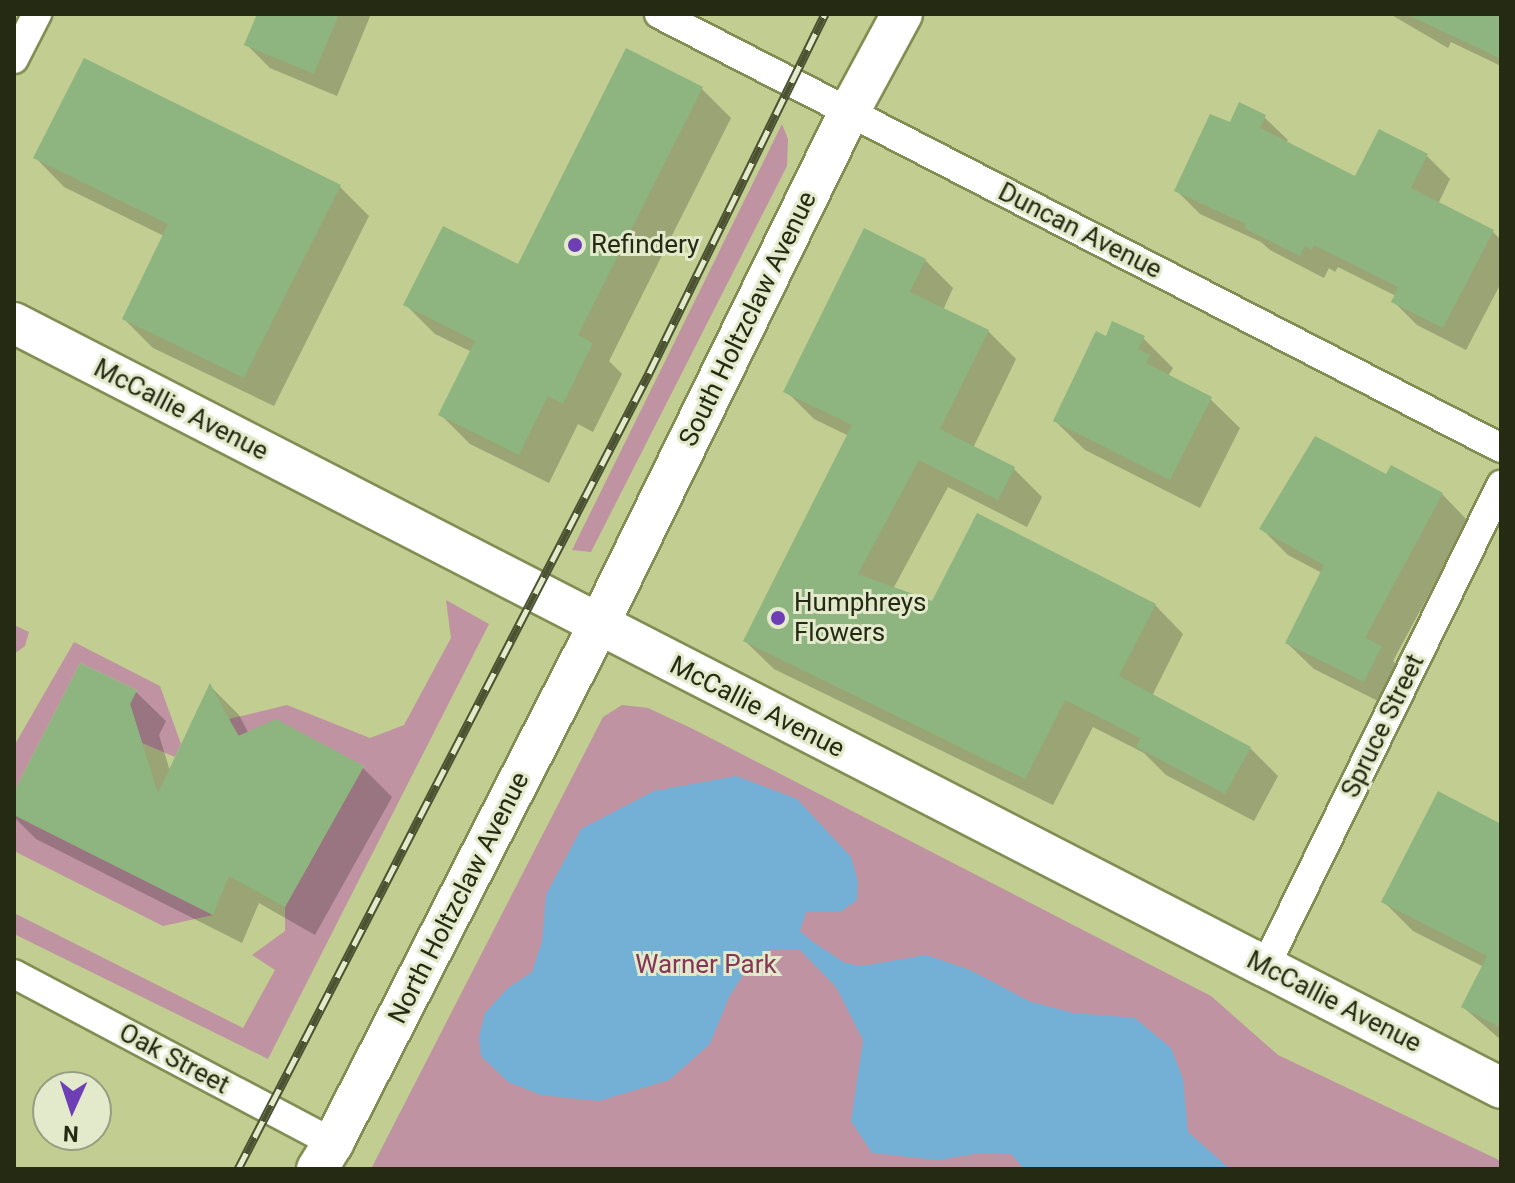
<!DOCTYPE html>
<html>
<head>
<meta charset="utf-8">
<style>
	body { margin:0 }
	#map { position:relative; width:1515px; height:1183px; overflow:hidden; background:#c1cd91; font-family:Roboto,sans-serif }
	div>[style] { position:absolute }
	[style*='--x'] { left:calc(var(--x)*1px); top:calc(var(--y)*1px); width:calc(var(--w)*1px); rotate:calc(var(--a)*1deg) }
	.green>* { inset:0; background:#bf93a1 }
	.water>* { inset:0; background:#74afd5 }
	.shadow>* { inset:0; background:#0003 }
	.building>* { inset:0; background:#8eb480 }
	.roads { filter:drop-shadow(2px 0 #828d53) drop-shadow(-2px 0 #828d53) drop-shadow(0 2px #828d53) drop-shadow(0 -2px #828d53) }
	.street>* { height:28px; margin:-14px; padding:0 14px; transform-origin:14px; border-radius:14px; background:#fff }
	.secondary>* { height:40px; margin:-20px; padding:0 20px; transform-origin:20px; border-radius:20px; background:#fff }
	.rail>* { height:9px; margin-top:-4.5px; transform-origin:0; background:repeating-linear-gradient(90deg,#e3eacc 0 18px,#4b5231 0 36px); box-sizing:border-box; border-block:2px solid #4b5231 }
	.dots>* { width:22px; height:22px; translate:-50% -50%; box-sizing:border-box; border:4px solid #e3eacc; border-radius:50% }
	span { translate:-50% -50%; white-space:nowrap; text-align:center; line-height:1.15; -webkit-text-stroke:6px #e3eacc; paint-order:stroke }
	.street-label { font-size:26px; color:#252a12 }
	.poi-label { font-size:26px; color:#252a12 }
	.left { translate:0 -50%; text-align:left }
	.park-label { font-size:26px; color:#853656 }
	.frame { position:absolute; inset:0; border:16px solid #252a12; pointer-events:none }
	.north { position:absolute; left:32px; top:1071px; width:80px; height:80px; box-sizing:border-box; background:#e3eacc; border:2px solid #979d82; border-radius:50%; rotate:183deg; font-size:22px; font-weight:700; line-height:32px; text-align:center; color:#252a12 }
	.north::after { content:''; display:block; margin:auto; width:28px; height:36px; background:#6e3eb5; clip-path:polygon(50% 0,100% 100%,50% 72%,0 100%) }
</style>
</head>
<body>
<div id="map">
	<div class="green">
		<i style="clip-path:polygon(782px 124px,788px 139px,787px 166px,591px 552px,572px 550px)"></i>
		<i style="clip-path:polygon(446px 600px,489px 624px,268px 1059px,14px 934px,14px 913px,243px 1028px,275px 970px,252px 955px,285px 931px,285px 907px,364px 766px,239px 736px,229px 719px,287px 705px,370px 738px,404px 725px,451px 638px)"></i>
		<i style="clip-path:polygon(14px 625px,29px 632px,25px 646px,17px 652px,14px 652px)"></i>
		<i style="clip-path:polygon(74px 642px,160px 686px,181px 744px,175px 757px,142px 743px,130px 704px,137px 690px,80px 663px,14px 792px,14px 746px)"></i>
		<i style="clip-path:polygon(622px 705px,648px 708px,693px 729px,1211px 996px,1278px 1055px,1501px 1161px,1501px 1169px,371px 1169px,603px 717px)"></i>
		<i style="clip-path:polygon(14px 815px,213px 915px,163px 926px,14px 851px)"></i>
	</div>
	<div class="water">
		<i style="clip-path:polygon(736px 776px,797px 799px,851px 857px,858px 882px,857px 900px,840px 912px,806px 912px,800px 931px,813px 942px,845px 963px,862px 966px,926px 955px,970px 970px,1031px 1002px,1074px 1013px,1135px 1018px,1171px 1048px,1183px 1079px,1188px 1132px,1230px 1169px,1024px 1169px,1011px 1154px,980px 1153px,938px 1160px,872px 1153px,851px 1121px,863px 1040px,836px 987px,800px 950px,771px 950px,750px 964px,729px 997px,710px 1044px,669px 1080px,599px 1101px,541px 1095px,508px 1082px,481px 1056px,479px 1037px,485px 1013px,508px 988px,532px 972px,542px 941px,546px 895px,581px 829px,654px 791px)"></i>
	</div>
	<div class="shadow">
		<i style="clip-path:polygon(260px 14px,371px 14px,337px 96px,270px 68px,247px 45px)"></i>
		<i style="clip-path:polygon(1390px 14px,1501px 14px,1501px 66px,1451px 42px,1448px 48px)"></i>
		<i style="clip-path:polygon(702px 89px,731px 118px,609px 361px,622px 374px,593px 432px,578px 424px,549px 483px,470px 444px,440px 414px,472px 352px,435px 334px,405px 304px,518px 267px)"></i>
		<i style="clip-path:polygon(1264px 117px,1288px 140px,1286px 143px,1356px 179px,1427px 156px,1450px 179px,1438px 204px,1493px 232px,1501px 240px,1501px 283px,1466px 350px,1417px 325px,1393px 301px,1396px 296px,1338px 267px,1335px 272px,1329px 268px,1324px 278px,1270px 250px,1261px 242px,1200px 214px,1177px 191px,1231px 125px)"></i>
		<i style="clip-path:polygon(35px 157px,340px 187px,369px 216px,274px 406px,153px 348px,124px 319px,164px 236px,64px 187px)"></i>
		<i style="clip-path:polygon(925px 260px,953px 288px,943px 310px,988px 331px,1016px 359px,973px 448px,1014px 469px,1042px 497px,1027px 527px,948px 487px,893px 589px,933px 604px,1155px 605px,1183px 634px,1152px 696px,1250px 748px,1278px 776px,1254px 821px,1166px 775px,1144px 753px,1093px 727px,1053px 805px,774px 669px,745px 641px,849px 436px,814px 419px,786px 391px)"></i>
		<i style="clip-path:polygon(1107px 338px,1143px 338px,1173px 368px,1168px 376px,1210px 399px,1240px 428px,1200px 508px,1085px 450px,1055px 421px)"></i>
		<i style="clip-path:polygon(1386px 477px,1442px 494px,1468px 521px,1393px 661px,1407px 674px,1390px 707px,1314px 669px,1287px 643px,1322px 573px,1288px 555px,1261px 528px)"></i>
		<i style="clip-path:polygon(211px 687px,239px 715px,249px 734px,363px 768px,392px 797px,315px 935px,259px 903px,242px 943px,36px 839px,14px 817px,14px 796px,136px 692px,166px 721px,159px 735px,170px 771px)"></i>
		<i style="clip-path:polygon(1501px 826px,1501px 1040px,1463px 1007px,1484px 967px,1413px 931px,1384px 902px)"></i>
	</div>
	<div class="building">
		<i style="clip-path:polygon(257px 14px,339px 14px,314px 74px,244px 45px)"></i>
		<i style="clip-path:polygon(1406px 14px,1501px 14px,1501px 59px)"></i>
		<i style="clip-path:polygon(626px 48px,703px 87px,578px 335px,593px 343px,563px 404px,548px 396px,519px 455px,438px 415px,475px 341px,403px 305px,443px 226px,518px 264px)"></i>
		<i style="clip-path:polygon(84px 58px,341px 185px,244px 378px,122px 319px,168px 224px,33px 158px)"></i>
		<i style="clip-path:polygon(1239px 102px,1266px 115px,1260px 128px,1355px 176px,1379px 129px,1428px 154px,1411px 188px,1494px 230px,1443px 328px,1391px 302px,1398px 287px,1314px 245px,1312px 250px,1305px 246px,1300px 256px,1244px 228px,1246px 224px,1174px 191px,1210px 114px,1230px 122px)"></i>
		<i style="clip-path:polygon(864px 228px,926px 259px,910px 292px,989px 330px,940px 429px,1015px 467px,998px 500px,919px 460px,858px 574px,932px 601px,977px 513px,1156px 604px,1119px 676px,1251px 747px,1225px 794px,1136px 747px,1140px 738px,1065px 700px,1025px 779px,743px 641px,852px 425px,783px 392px)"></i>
		<i style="clip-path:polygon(1112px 321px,1145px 336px,1138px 349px,1150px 355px,1146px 363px,1212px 397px,1170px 480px,1053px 421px,1096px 331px,1106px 336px)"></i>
		<i style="clip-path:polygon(1315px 436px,1386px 474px,1391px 465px,1443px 493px,1365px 638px,1382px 646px,1364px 682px,1285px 643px,1324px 565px,1259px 529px)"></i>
		<i style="clip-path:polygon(80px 663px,137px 690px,130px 704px,158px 793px,210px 683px,238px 736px,276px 719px,364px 766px,285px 907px,229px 876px,213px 915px,14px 815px,14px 792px)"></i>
		<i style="clip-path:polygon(1438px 791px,1501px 824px,1501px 1028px,1461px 1007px,1487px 956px,1381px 902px)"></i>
	</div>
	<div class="roads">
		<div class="street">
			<i style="--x:659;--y:14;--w:947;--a:27.27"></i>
			<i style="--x:14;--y:59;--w:51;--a:-62.9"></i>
			<i style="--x:1265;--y:967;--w:537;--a:-63.91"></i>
			<i style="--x:14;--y:974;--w:361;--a:27.9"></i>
		</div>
		<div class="secondary">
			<i style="--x:14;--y:323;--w:1672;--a:27.22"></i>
			<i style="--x:317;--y:1169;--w:31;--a:-58"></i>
			<i style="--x:333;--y:1143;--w:581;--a:-62.86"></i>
			<i style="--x:598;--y:626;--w:572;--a:-63.97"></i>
			<i style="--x:849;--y:112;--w:111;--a:-61.6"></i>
		</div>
	</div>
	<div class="rail">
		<i style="--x:238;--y:1169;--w:896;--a:-62.69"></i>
		<i style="--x:649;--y:373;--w:400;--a:-63.9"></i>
	</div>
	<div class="dots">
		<i style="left:575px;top:245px;background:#6e3eb5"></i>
		<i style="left:778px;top:618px;background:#6e3eb5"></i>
	</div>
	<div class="street-label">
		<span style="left:1080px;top:231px;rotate:27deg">Duncan Avenue</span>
		<span style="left:748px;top:319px;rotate:-64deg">South Holtzclaw Avenue</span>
		<span style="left:181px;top:410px;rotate:27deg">McCallie Avenue</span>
		<span style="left:757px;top:707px;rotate:27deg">McCallie Avenue</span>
		<span style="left:1383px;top:726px;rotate:-64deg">Spruce Street</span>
		<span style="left:459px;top:898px;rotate:-63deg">North Holtzclaw Avenue</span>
		<span style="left:1334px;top:1002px;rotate:27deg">McCallie Avenue</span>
		<span style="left:174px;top:1059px;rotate:28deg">Oak Street</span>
	</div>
	<div class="poi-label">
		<span class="left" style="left:591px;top:245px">Refindery</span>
		<span class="left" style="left:794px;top:618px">Humphreys<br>Flowers</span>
	</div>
	<div class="park-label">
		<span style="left:706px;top:965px">Warner Park</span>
	</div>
	<div class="frame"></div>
	<div class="north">N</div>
</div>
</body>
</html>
